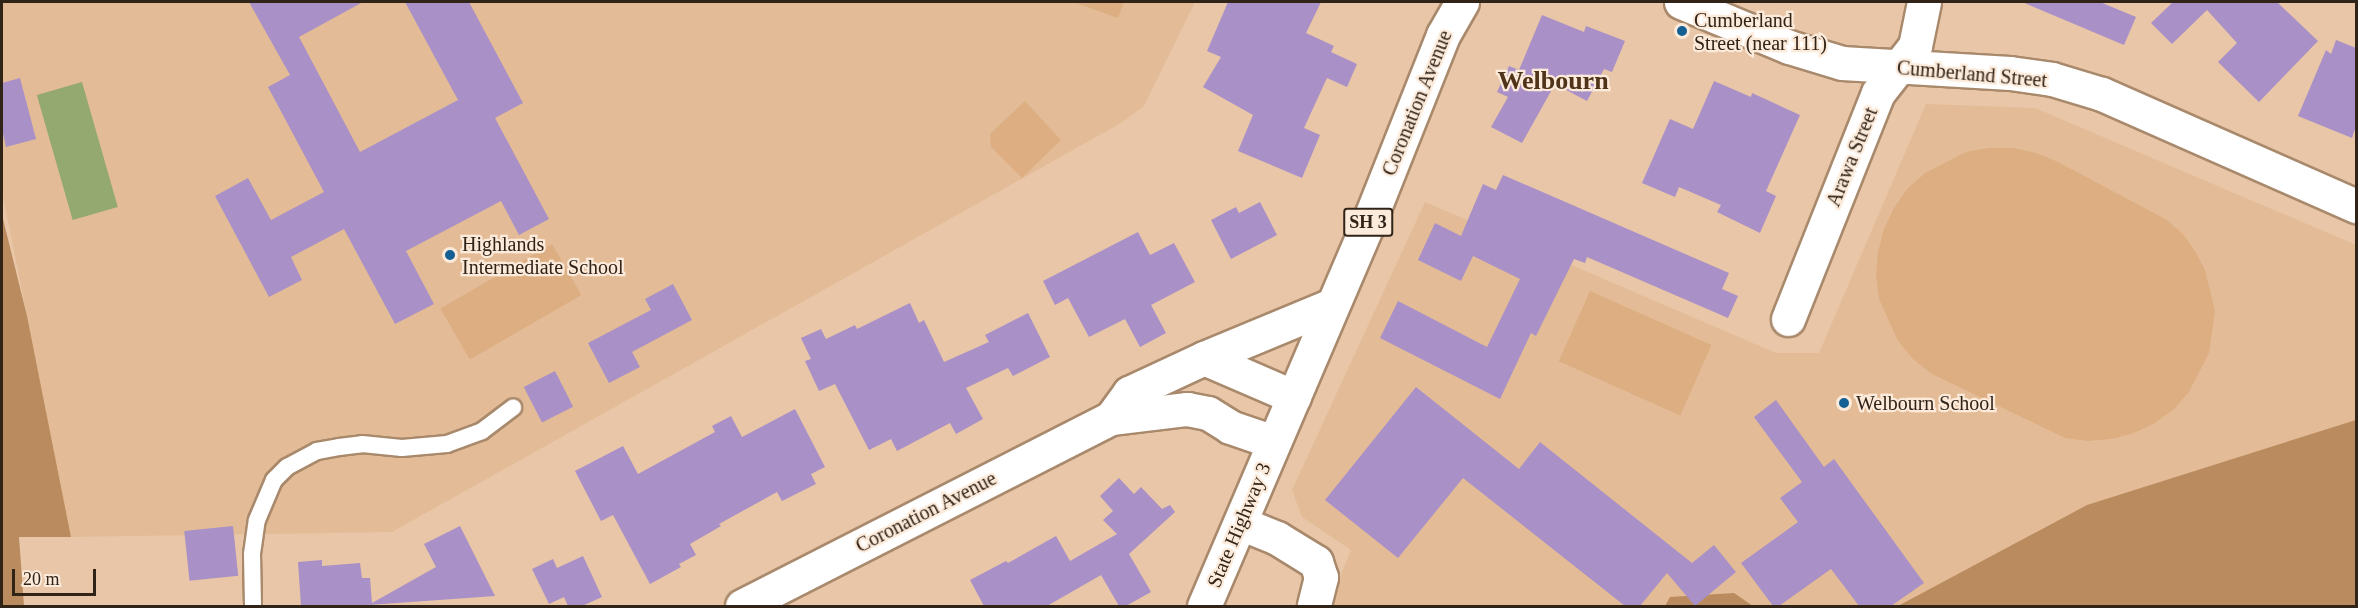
<!DOCTYPE html>
<html>
<head>
<meta charset="utf-8">
<style>
	body { margin:0 }
	#map { position:relative; width:2358px; height:608px; overflow:hidden; background:#e8c6a7; font-family:"Times New Roman",serif }
	div>[style] { position:absolute }
	[style*='--x'] { left:calc(var(--x)*1px); top:calc(var(--y)*1px); width:calc(var(--w)*1px); rotate:calc(var(--a)*1deg) }
	.built>* { inset:0; background:#e3bc97 }
	.green>* { inset:0; background:#ddae82; transform-origin:0 0 }
	.forest>* { inset:0; background:#b98b5e }
	.water>* { inset:0; background:#94a96f; transform-origin:0 0 }
	.building>* { inset:0; background:#a990c7; transform-origin:0 0 }
	.roads { filter:drop-shadow(2px 0 #a9896c) drop-shadow(-2px 0 #a9896c) drop-shadow(0 2px #a9896c) drop-shadow(0 -2px #a9896c) }
	.lane>* { height:16px; margin:-8px; padding:0 8px; transform-origin:8px; border-radius:8px; background:#fff }
	.street>* { height:33px; margin:-16.5px; padding:0 16.5px; transform-origin:16.5px; border-radius:16.5px; background:#fff }
	.secondary>* { height:33px; margin:-16.5px; padding:0 16.5px; transform-origin:16.5px; border-radius:16.5px; background:#fff }
	.highway>* { height:33px; margin:-16.5px; padding:0 16.5px; transform-origin:16.5px; border-radius:16.5px; background:#fff }
	.dots>* { width:16px; height:16px; translate:-50% -50%; box-sizing:border-box; border:3px solid #fceada; border-radius:50% }
	span { translate:-50% -50%; white-space:nowrap; text-align:center; line-height:1.15; -webkit-text-stroke:4.5px #fceada; paint-order:stroke }
	.shield-label span { padding:2px 4px; background:#fceada; border:2px solid; border-radius:4px; -webkit-text-stroke-width:0 }
	.shield-label { font-size:18px; color:#302317; font-weight:700 }
	.poi-label { font-size:20px; color:#302317 }
	.left { translate:0 -50%; text-align:left }
	.street-label { font-size:20px; color:#302317 }
	.district-label { font-size:26px; color:#4f3419; font-weight:700 }
	.frame { position:absolute; inset:0; border:3px solid #302317; pointer-events:none }
	.scale { position:absolute; left:12px; top:569px; width:84px; height:27px; box-sizing:border-box; border:3px solid #302317; border-top:0; padding-left:8px; font-size:18px; line-height:21px; white-space:nowrap; color:#302317; -webkit-text-stroke:4px #fceada; paint-order:stroke }
</style>
</head>
<body>
<div id="map">
	<div class="built">
		<i style="clip-path:polygon(2px 2px,1195px 2px,1144px 106px,1121px 123px,392px 532px,71px 537px,2px 191px)"></i>
		<i style="clip-path:polygon(1926px 104px,2035px 108px,2356px 245px,2356px 453px,1918px 606px,1328px 606px,1351px 550px,1302px 517px,1292px 490px,1425px 202px,1776px 353px,1819px 353px)"></i>
	</div>
	<div class="green">
		<i style="clip-path:polygon(1073px 2px,1124px 2px,1118px 18px)"></i>
		<i style="clip-path:polygon(1025px 101px,1061px 140px,1022px 178px,991px 147px,990px 134px)"></i>
		<i style="clip-path:polygon(1989px 148px,2013px 148px,2036px 153px,2058px 162px,2167px 220px,2183px 234px,2195px 251px,2205px 270px,2215px 311px,2209px 353px,2189px 392px,2174px 409px,2155px 423px,2134px 433px,2111px 439px,2088px 441px,2065px 438px,1932px 374px,1913px 359px,1898px 341px,1879px 299px,1876px 275px,1878px 252px,1884px 229px,1894px 208px,1907px 189px,1925px 173px,1966px 152px)"></i>
		<i style="left:552px;top:244px;width:59px;height:129px;rotate:60deg"></i>
		<i style="left:1590px;top:291px;width:133px;height:77px;rotate:24deg"></i>
	</div>
	<div class="forest">
		<i style="clip-path:polygon(2px 215px,27px 316px,71px 537px,19px 537px,24px 606px,2px 606px)"></i>
		<i style="clip-path:polygon(2356px 420px,2356px 606px,1898px 606px,2087px 505px)"></i>
		<i style="clip-path:polygon(1734px 593px,1753px 606px,1665px 606px,1670px 597px)"></i>
	</div>
	<div class="water">
		<i style="left:82px;top:82px;width:130px;height:47px;rotate:74deg"></i>
	</div>
	<div class="building">
		<i style="clip-path:polygon(249px 2px,363px 2px,299px 37px,360px 152px,458px 100px,405px 2px,469px 2px,523px 103px,495px 118px,549px 219px,519px 235px,501px 201px,406px 251px,434px 304px,395px 324px,344px 229px,291px 257px,302px 280px,269px 297px,215px 196px,248px 178px,271px 220px,324px 192px,268px 87px,290px 75px)"></i>
		<i style="clip-path:polygon(1228px 2px,1321px 2px,1306px 33px,1334px 46px,1331px 52px,1357px 64px,1347px 87px,1327px 78px,1304px 128px,1320px 135px,1302px 178px,1238px 151px,1253px 115px,1203px 87px,1221px 57px,1207px 51px)"></i>
		<i style="clip-path:polygon(2022px 2px,2100px 2px,2136px 17px,2124px 45px)"></i>
		<i style="clip-path:polygon(2173px 2px,2277px 2px,2318px 41px,2259px 102px,2218px 62px,2237px 43px,2207px 10px,2172px 44px,2151px 23px)"></i>
		<i style="clip-path:polygon(1542px 15px,1584px 32px,1586px 26px,1625px 41px,1612px 72px,1604px 69px,1587px 101px,1555px 84px,1522px 143px,1491px 127px,1508px 97px,1497px 92px,1509px 66px,1519px 70px)"></i>
		<i style="clip-path:polygon(2336px 40px,2356px 48px,2356px 126px,2352px 138px,2298px 116px,2326px 50px,2331px 54px)"></i>
		<i style="clip-path:polygon(20px 78px,36px 139px,6px 147px,2px 129px,2px 83px)"></i>
		<i style="clip-path:polygon(1714px 81px,1751px 97px,1752px 93px,1800px 115px,1766px 191px,1776px 196px,1760px 233px,1717px 212px,1721px 205px,1679px 187px,1675px 197px,1642px 183px,1670px 119px,1693px 129px)"></i>
		<i style="clip-path:polygon(1503px 175px,1729px 273px,1722px 289px,1738px 296px,1728px 318px,1587px 257px,1585px 263px,1574px 259px,1536px 336px,1531px 333px,1500px 399px,1380px 338px,1398px 301px,1487px 347px,1520px 279px,1473px 256px,1461px 281px,1418px 260px,1435px 223px,1461px 236px,1483px 184px,1496px 190px)"></i>
		<i style="clip-path:polygon(1260px 202px,1277px 235px,1231px 259px,1211px 220px,1236px 207px,1239px 213px)"></i>
		<i style="clip-path:polygon(1138px 232px,1150px 255px,1174px 243px,1195px 282px,1151px 305px,1166px 333px,1140px 347px,1125px 319px,1089px 337px,1068px 298px,1055px 305px,1043px 281px)"></i>
		<i style="clip-path:polygon(673px 284px,692px 320px,632px 352px,640px 367px,609px 383px,588px 343px,651px 310px,645px 299px)"></i>
		<i style="clip-path:polygon(910px 303px,919px 323px,924px 320px,944px 362px,989px 342px,985px 335px,1028px 313px,1050px 357px,1013px 376px,1008px 368px,966px 388px,983px 419px,956px 434px,950px 423px,897px 451px,891px 439px,869px 450px,835px 384px,819px 391px,805px 361px,811px 359px,801px 338px,821px 329px,826px 339px,855px 325px,857px 329px)"></i>
		<i style="left:555px;top:371px;width:40px;height:35px;rotate:63deg"></i>
		<i style="clip-path:polygon(1416px 387px,1519px 469px,1540px 442px,1692px 563px,1714px 545px,1736px 572px,1695px 606px,1667px 573px,1640px 606px,1625px 606px,1463px 478px,1398px 558px,1325px 500px)"></i>
		<i style="clip-path:polygon(1776px 400px,1824px 467px,1834px 459px,1924px 583px,1891px 606px,1859px 606px,1831px 569px,1779px 606px,1773px 606px,1741px 563px,1798px 522px,1780px 498px,1802px 482px,1754px 417px)"></i>
		<i style="clip-path:polygon(795px 409px,825px 467px,811px 474px,816px 484px,782px 501px,777px 492px,719px 524px,721px 526px,690px 544px,696px 555px,679px 564px,681px 567px,650px 584px,613px 515px,601px 521px,575px 471px,623px 446px,638px 474px,715px 432px,712px 426px,731px 416px,742px 437px)"></i>
		<i style="clip-path:polygon(1119px 478px,1134px 494px,1141px 487px,1162px 509px,1170px 505px,1175px 512px,1129px 554px,1151px 592px,1126px 606px,1119px 606px,1101px 575px,1047px 606px,984px 606px,970px 580px,1006px 561px,1008px 563px,1056px 536px,1070px 561px,1117px 534px,1103px 520px,1113px 511px,1100px 496px)"></i>
		<i style="left:233px;top:526px;width:50px;height:49px;rotate:84deg"></i>
		<i style="clip-path:polygon(460px 526px,495px 596px,355px 606px,301px 606px,298px 562px,322px 560px,322px 566px,360px 563px,362px 578px,370px 578px,372px 603px,436px 567px,424px 544px)"></i>
		<i style="clip-path:polygon(583px 556px,602px 597px,582px 606px,568px 606px,564px 597px,549px 604px,532px 569px,553px 559px,557px 568px)"></i>
	</div>
	<div class="roads">
		<div class="lane">
			<i style="--x:253;--y:606;--w:52;--a:-91.1"></i>
			<i style="--x:252;--y:554;--w:34;--a:-82"></i>
			<i style="--x:257;--y:520;--w:43;--a:-67"></i>
			<i style="--x:274;--y:480;--w:18;--a:-45"></i>
			<i style="--x:287;--y:467;--w:34;--a:-28"></i>
			<i style="--x:317;--y:451;--w:22;--a:-10"></i>
			<i style="--x:339;--y:447;--w:23;--a:-7"></i>
			<i style="--x:362;--y:444;--w:40;--a:5.7"></i>
			<i style="--x:402;--y:448;--w:45;--a:-5.1"></i>
			<i style="--x:447;--y:444;--w:37;--a:-20"></i>
			<i style="--x:482;--y:431;--w:39;--a:-37"></i>
		</div>
		<div class="street">
			<i style="--x:1788;--y:319;--w:243;--a:-68.3"></i>
			<i style="--x:1878;--y:93;--w:60;--a:-51.8"></i>
			<i style="--x:1915;--y:46;--w:45;--a:-78.4"></i>
			<i style="--x:1240;--y:523;--w:40;--a:22"></i>
			<i style="--x:1277;--y:538;--w:46;--a:31.6"></i>
			<i style="--x:1316;--y:562;--w:16;--a:72"></i>
			<i style="--x:1321;--y:577;--w:30;--a:104"></i>
		</div>
		<div class="secondary">
			<i style="--x:1681;--y:2;--w:117;--a:22.6"></i>
			<i style="--x:1789;--y:47;--w:55;--a:16.8"></i>
			<i style="--x:1842;--y:63;--w:168;--a:3.4"></i>
			<i style="--x:2010;--y:73;--w:42;--a:8.1"></i>
			<i style="--x:2052;--y:79;--w:52;--a:16.7"></i>
			<i style="--x:2102;--y:94;--w:278;--a:23.8"></i>
			<i style="--x:1204;--y:358;--w:98;--a:23.4"></i>
			<i style="--x:1111;--y:418;--w:31;--a:-54"></i>
			<i style="--x:1129;--y:393;--w:83;--a:-25"></i>
			<i style="--x:1204;--y:358;--w:139;--a:-22.5"></i>
			<i style="--x:742;--y:606;--w:414;--a:-27"></i>
			<i style="--x:1111;--y:418;--w:77;--a:-6.8"></i>
			<i style="--x:1187;--y:409;--w:21;--a:11"></i>
			<i style="--x:1208;--y:413;--w:26;--a:32"></i>
			<i style="--x:1230;--y:427;--w:46;--a:18.8"></i>
		</div>
		<div class="highway">
			<i style="--x:1204;--y:606;--w:424;--a:-66.8"></i>
			<i style="--x:1371;--y:216;--w:195;--a:-68.3"></i>
			<i style="--x:1443;--y:35;--w:38;--a:-60"></i>
		</div>
	</div>
	<div class="dots">
		<i style="left:1682px;top:31px;background:#145f93"></i>
		<i style="left:450px;top:255px;background:#145f93"></i>
		<i style="left:1844px;top:403px;background:#145f93"></i>
	</div>
	<div class="shield-label">
		<span style="left:1368px;top:222px">SH 3</span>
	</div>
	<div class="poi-label">
		<span class="left" style="left:1694px;top:32px">Cumberland<br>Street (near 111)</span>
		<span class="left" style="left:462px;top:256px">Highlands<br>Intermediate School</span>
		<span class="left" style="left:1856px;top:403px">Welbourn School</span>
	</div>
	<div class="street-label">
		<span style="left:1972px;top:74px;rotate:5deg">Cumberland Street</span>
		<span style="left:1417px;top:103px;rotate:-68deg">Coronation Avenue</span>
		<span style="left:1852px;top:157px;rotate:-68deg">Arawa Street</span>
		<span style="left:926px;top:512px;rotate:-27deg">Coronation Avenue</span>
		<span style="left:1239px;top:525px;rotate:-67deg">State Highway 3</span>
	</div>
	<div class="district-label">
		<span style="left:1553px;top:81px">Welbourn</span>
	</div>
	<div class="frame"></div>
	<div class="scale">20 m</div>
</div>
</body>
</html>
